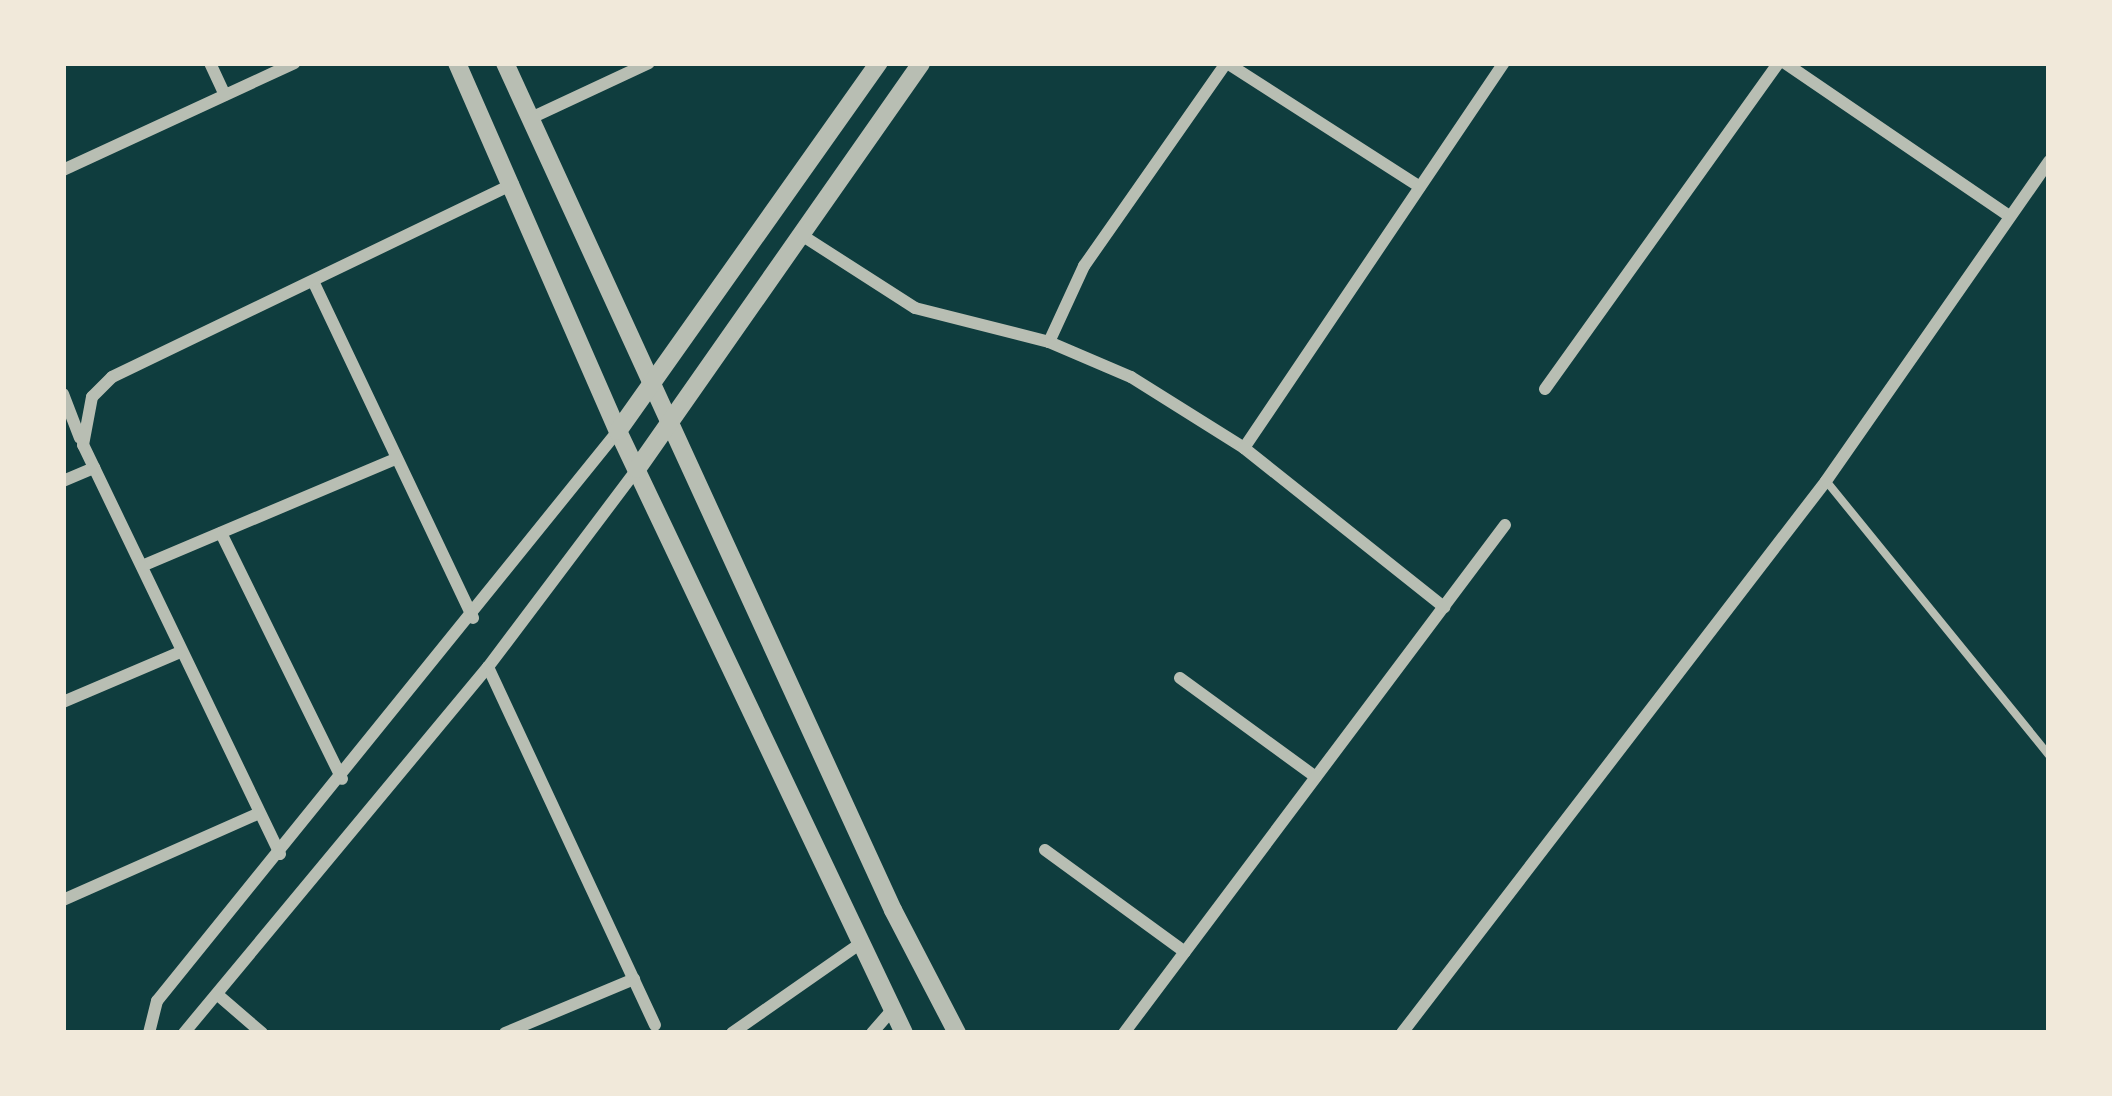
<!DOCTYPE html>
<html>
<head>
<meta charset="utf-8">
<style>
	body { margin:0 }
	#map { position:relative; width:2112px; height:1096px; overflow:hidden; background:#0f3d3e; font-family:Raleway,sans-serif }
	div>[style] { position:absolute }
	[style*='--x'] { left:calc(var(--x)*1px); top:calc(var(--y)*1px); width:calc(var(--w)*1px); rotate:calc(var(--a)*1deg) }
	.service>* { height:8px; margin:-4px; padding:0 4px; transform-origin:4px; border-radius:4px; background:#b8beb3 }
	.minor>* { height:12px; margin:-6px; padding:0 6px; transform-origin:6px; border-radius:6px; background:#b8beb3 }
	.tertiary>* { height:18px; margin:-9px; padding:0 9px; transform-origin:9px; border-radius:9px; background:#b8beb3 }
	span { translate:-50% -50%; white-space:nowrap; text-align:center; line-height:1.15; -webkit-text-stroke:12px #f1e9da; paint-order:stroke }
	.frame { position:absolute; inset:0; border:66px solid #f1e9da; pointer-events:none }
</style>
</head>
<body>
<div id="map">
	<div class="service">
		<i style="--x:1827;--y:482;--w:352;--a:50.9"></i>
	</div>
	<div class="minor">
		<i style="--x:210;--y:63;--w:35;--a:65"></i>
		<i style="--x:1227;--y:63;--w:229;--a:32.7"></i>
		<i style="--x:1785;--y:63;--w:271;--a:34.3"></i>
		<i style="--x:531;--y:118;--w:130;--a:-25"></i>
		<i style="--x:63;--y:170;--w:255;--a:-24.8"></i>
		<i style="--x:803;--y:236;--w:133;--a:32.7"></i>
		<i style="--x:915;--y:308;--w:138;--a:14.2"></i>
		<i style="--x:1049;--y:342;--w:89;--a:23.1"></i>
		<i style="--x:1131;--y:377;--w:133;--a:32.1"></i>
		<i style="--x:1244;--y:448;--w:256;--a:38.5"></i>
		<i style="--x:313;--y:281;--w:373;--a:64.6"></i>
		<i style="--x:1049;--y:342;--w:84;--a:-65.3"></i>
		<i style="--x:1084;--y:266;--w:248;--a:-55"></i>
		<i style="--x:1545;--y:389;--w:401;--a:-54.4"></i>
		<i style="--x:63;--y:394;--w:47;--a:68.9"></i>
		<i style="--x:1244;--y:448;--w:465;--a:-56"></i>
		<i style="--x:63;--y:481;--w:34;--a:-23"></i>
		<i style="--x:221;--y:533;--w:274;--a:63.8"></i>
		<i style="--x:142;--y:566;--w:275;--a:-22.9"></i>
		<i style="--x:488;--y:667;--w:395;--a:65"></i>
		<i style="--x:1180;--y:678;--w:168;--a:36.1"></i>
		<i style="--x:63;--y:702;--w:127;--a:-23.1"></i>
		<i style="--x:1045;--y:850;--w:173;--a:36.1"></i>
		<i style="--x:280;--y:854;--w:454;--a:-115.7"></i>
		<i style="--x:83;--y:445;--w:49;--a:-79.4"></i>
		<i style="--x:92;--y:397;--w:28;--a:-45"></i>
		<i style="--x:112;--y:377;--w:445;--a:-25.7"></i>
		<i style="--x:63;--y:900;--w:214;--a:-23.9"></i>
		<i style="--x:218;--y:995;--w:58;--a:40.8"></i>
		<i style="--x:149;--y:1033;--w:33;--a:-76"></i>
		<i style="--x:157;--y:1001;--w:733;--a:-51.04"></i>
		<i style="--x:184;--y:1033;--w:476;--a:-50.3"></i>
		<i style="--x:488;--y:667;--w:248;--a:-53"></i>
		<i style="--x:505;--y:1033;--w:140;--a:-22.7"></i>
		<i style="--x:732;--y:1033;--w:154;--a:-34.9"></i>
		<i style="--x:872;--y:1033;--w:28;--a:-49"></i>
		<i style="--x:1124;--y:1033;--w:635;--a:-53.13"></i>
		<i style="--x:1402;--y:1033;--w:696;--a:-52.47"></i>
		<i style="--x:1826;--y:481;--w:390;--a:-55.1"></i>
	</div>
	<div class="tertiary">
		<i style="--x:457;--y:63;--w:402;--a:66.4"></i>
		<i style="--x:618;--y:431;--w:666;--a:64.59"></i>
		<i style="--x:505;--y:63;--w:932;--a:65.39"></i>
		<i style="--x:893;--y:910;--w:139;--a:62.5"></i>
		<i style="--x:618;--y:431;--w:451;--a:-54.7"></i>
		<i style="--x:637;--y:469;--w:495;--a:-55"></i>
	</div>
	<div class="frame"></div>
</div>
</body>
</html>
